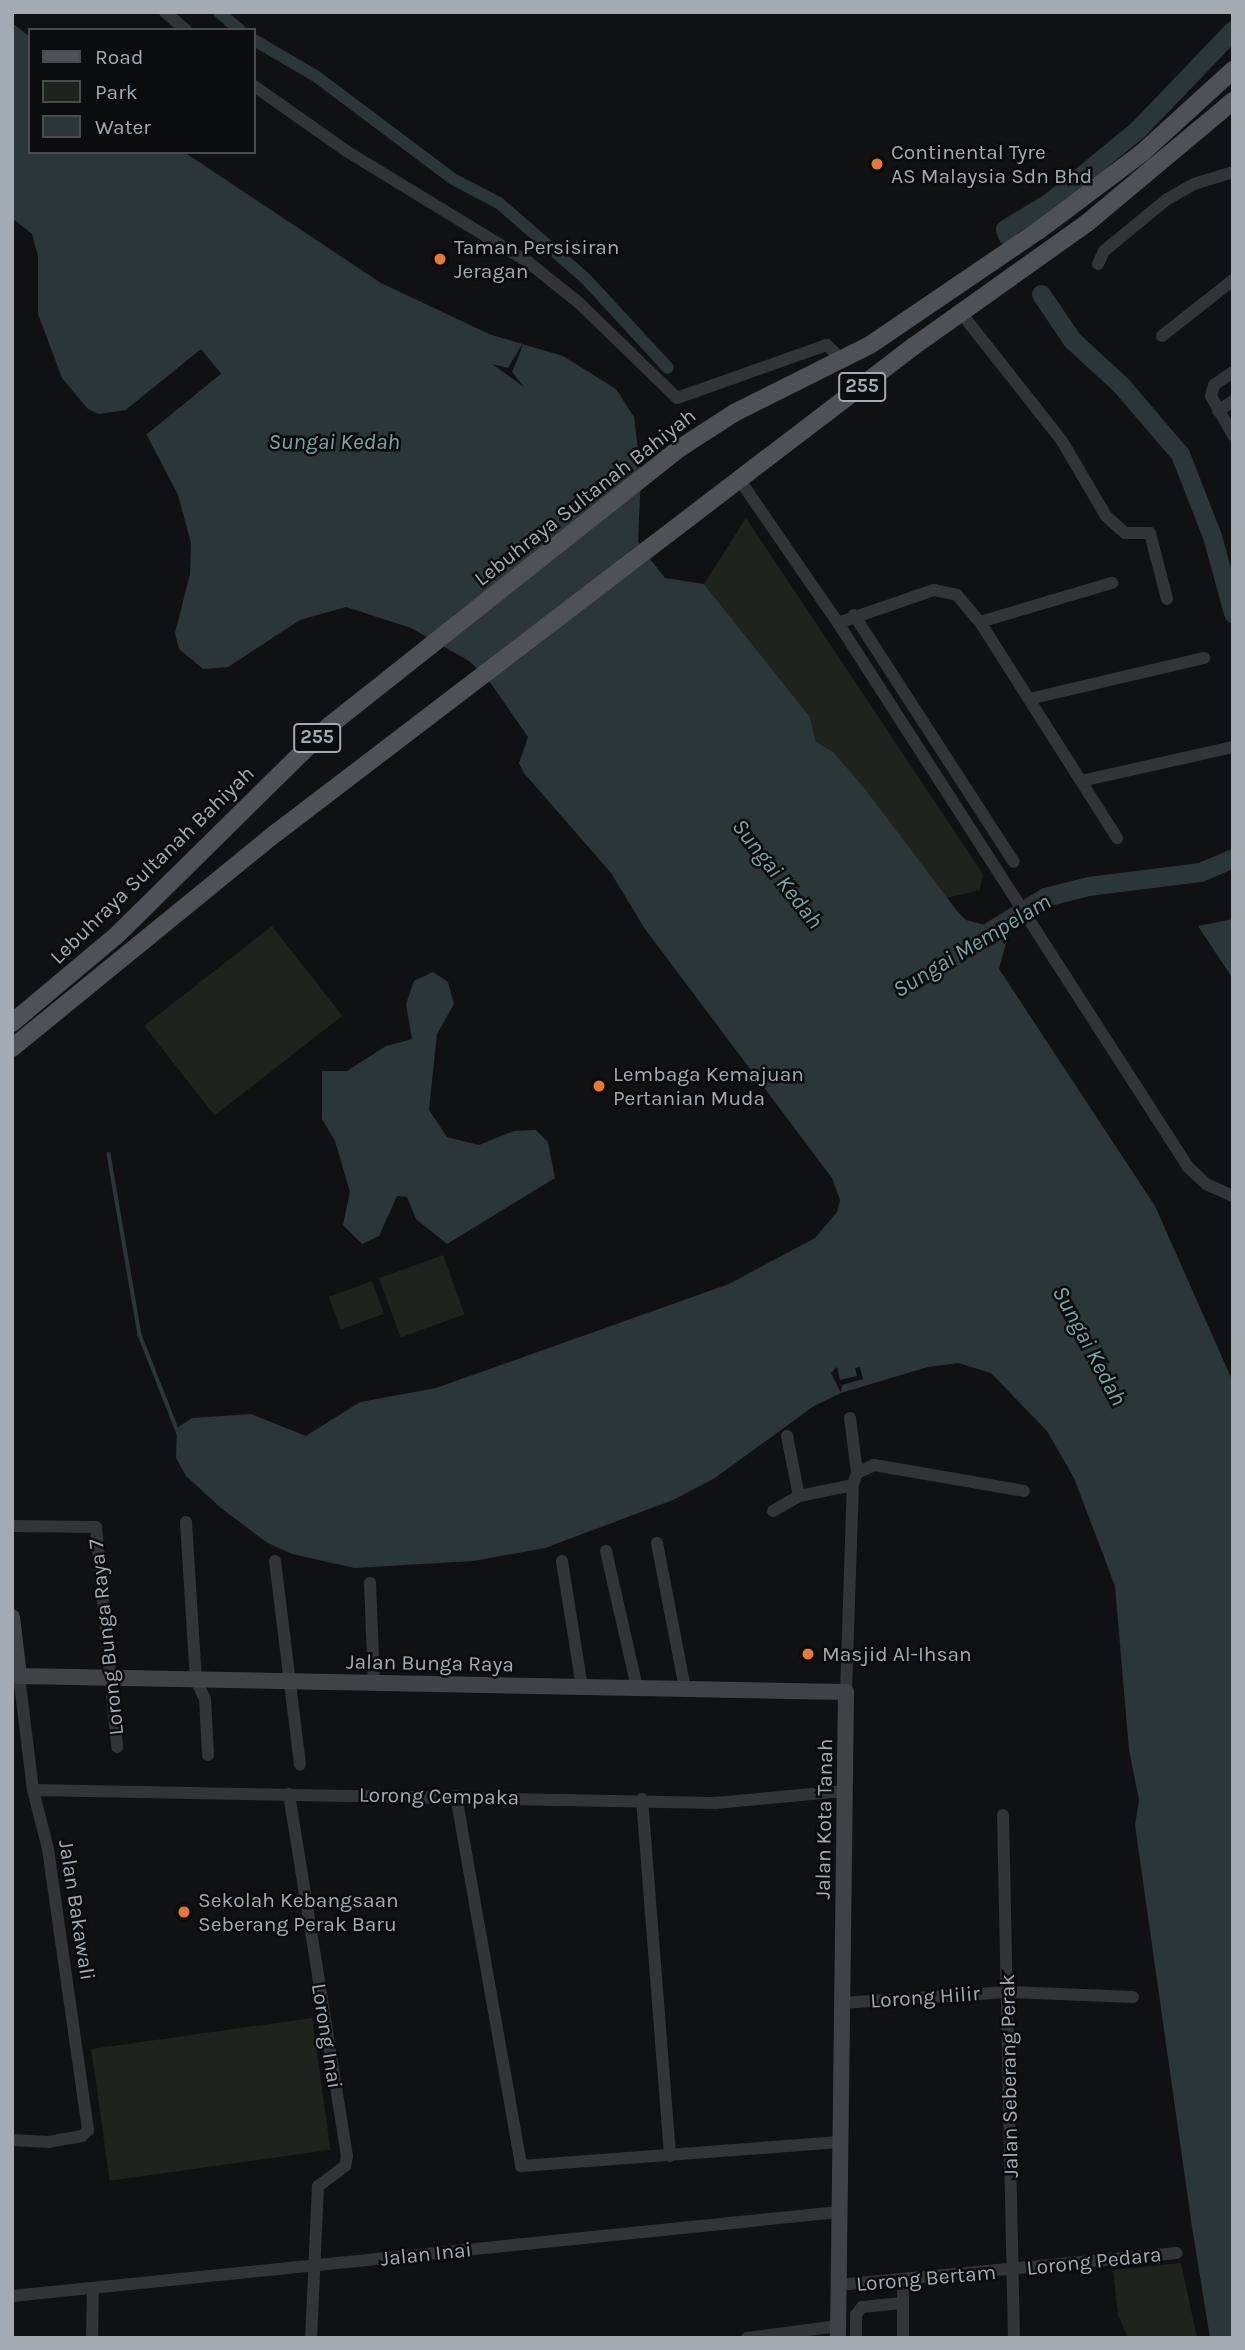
<!DOCTYPE html>
<html>
<head>
<meta charset="utf-8">
<style>
	body { margin:0 }
	#map { position:relative; width:1245px; height:2350px; overflow:hidden; background:#101112; font-family:Karla,sans-serif }
	div>[style] { position:absolute }
	[style*='--x'] { left:calc(var(--x)*1px); top:calc(var(--y)*1px); width:calc(var(--w)*1px); rotate:calc(var(--a)*1deg) }
	.green>* { inset:0; background:#1e241d; transform-origin:0 0 }
	.water>* { inset:0; background:#2b3639 }
	.pier>* { inset:0; background:#101112; transform-origin:0 0 }
	.stream>* { height:3.5px; margin:-1.75px; padding:0 1.75px; transform-origin:1.75px; border-radius:1.75px; background:#2b3639 }
	.canal>* { height:12px; margin:-6px; padding:0 6px; transform-origin:6px; border-radius:6px; background:#2b3639 }
	.river>* { height:19px; margin:-9.5px; padding:0 9.5px; transform-origin:9.5px; border-radius:9.5px; background:#2b3639 }
	.street>* { height:12px; margin:-6px; padding:0 6px; transform-origin:6px; border-radius:6px; background:#323436 }
	.secondary>* { height:16px; margin:-8px; padding:0 8px; transform-origin:8px; border-radius:8px; background:#404346 }
	.primary>* { height:18px; margin:-9px; padding:0 9px; transform-origin:9px; border-radius:9px; background:#4e5155 }
	.dots>* { width:19px; height:19px; translate:-50% -50%; box-sizing:border-box; border:4px solid #0b0c0d; border-radius:50% }
	span { translate:-50% -50%; white-space:nowrap; text-align:center; line-height:1.15; -webkit-text-stroke:5px #0b0c0d; paint-order:stroke }
	.shield-label span { padding:2px 5px; background:#0b0c0d; border:2px solid; border-radius:5px; -webkit-text-stroke-width:0 }
	.shield-label { font-size:19px; color:#a2abb2; font-weight:700 }
	.poi-label { font-size:21px; color:#a2abb2 }
	.left { translate:0 -50%; text-align:left }
	.street-label { font-size:21px; color:#a2abb2 }
	.water-label { font-size:23px; color:#7ba2ab; font-style:italic }
	.frame { position:absolute; inset:0; border:14px solid #a2abb2; pointer-events:none }
	.legend { position:absolute; left:28px; top:28px; width:228px; height:126px; box-sizing:border-box; background:#0b0c0d; border:2px solid #474c4f; margin:0; padding:9px 12px; list-style:none; font-size:21px; color:#a2abb2 }
	.legend li { display:flex; align-items:center; gap:14px; height:35px }
	.legend b { width:35px; border:2px solid #474c4f }
</style>
</head>
<body>
<div id="map">
	<div class="green">
		<i style="clip-path:polygon(746px 518px,983px 874px,980px 890px,946px 898px,865px 789px,833px 753px,816px 742px,810px 717px,704px 584px)"></i>
		<i style="left:272px;top:926px;width:114px;height:162px;rotate:52deg"></i>
		<i style="left:443px;top:1255px;width:63px;height:68px;rotate:70deg"></i>
		<i style="left:372px;top:1281px;width:35px;height:46px;rotate:70deg"></i>
		<i style="left:312px;top:2018px;width:133px;height:223px;rotate:82deg"></i>
		<i style="clip-path:polygon(1181px 2263px,1197px 2338px,1128px 2338px,1118px 2315px,1113px 2270px)"></i>
	</div>
	<div class="water">
		<i style="clip-path:polygon(12px 23px,30px 37px,30px 152px,184px 152px,381px 283px,489px 334px,563px 356px,616px 389px,634px 417px,641px 475px,638px 541px,646px 554px,665px 578px,704px 584px,810px 717px,816px 742px,833px 752px,865px 789px,957px 911px,966px 920px,999px 929px,1006px 943px,999px 969px,1155px 1206px,1233px 1382px,1233px 2338px,1210px 2338px,1192px 2227px,1135px 1825px,1139px 1800px,1129px 1750px,1115px 1586px,1074px 1478px,1047px 1431px,991px 1373px,958px 1363px,928px 1367px,841px 1393px,814px 1406px,715px 1478px,673px 1500px,545px 1548px,473px 1561px,354px 1568px,292px 1554px,266px 1542px,221px 1508px,186px 1476px,176px 1458px,177px 1428px,192px 1418px,251px 1414px,306px 1436px,360px 1402px,436px 1388px,729px 1284px,815px 1238px,837px 1212px,840px 1200px,832px 1178px,645px 929px,611px 873px,524px 773px,519px 763px,528px 737px,487px 678px,469px 661px,411px 628px,346px 607px,300px 620px,228px 667px,203px 669px,179px 649px,175px 633px,190px 574px,191px 543px,178px 495px,138px 418px,126px 410px,99px 414px,88px 409px,62px 378px,38px 314px,38px 256px,32px 234px,12px 218px)"></i>
		<i style="clip-path:polygon(1233px 919px,1233px 979px,1198px 926px)"></i>
		<i style="clip-path:polygon(433px 972px,448px 982px,454px 1004px,437px 1034px,429px 1110px,447px 1137px,479px 1145px,514px 1131px,536px 1130px,548px 1142px,555px 1178px,447px 1244px,416px 1219px,407px 1197px,397px 1196px,379px 1236px,362px 1244px,343px 1225px,350px 1192px,335px 1141px,322px 1119px,322px 1071px,347px 1071px,386px 1046px,412px 1039px,406px 1004px,414px 981px)"></i>
	</div>
	<div class="pier">
		<i style="clip-path:polygon(523px 343px,520px 353px,512px 372px,524px 387px,492px 364px,508px 368px)"></i>
		<i style="left:201px;top:349px;width:32px;height:97px;rotate:51deg"></i>
		<i style="clip-path:polygon(837px 1367px,840px 1380px,857px 1376px,855px 1368px,860px 1367px,863px 1379px,842px 1385px,841px 1393px,831px 1373px)"></i>
	</div>
	<div class="stream">
		<i style="--x:109;--y:1154;--w:184;--a:80.3"></i>
		<i style="--x:140;--y:1335;--w:106;--a:68.5"></i>
	</div>
	<div class="canal">
		<i style="--x:219;--y:12;--w:28;--a:41"></i>
		<i style="--x:254;--y:40;--w:73;--a:30.4"></i>
		<i style="--x:317;--y:77;--w:170;--a:36.9"></i>
		<i style="--x:453;--y:179;--w:52;--a:27.6"></i>
		<i style="--x:499;--y:203;--w:114;--a:41.1"></i>
		<i style="--x:585;--y:278;--w:122;--a:47.3"></i>
	</div>
	<div class="river">
		<i style="--x:1007;--y:235;--w:6;--a:-108"></i>
		<i style="--x:1005;--y:229;--w:50;--a:-31.2"></i>
		<i style="--x:1048;--y:203;--w:117;--a:-39.4"></i>
		<i style="--x:1138;--y:129;--w:137;--a:-46.2"></i>
		<i style="--x:1041;--y:294;--w:55;--a:56"></i>
		<i style="--x:1072;--y:340;--w:65;--a:42.5"></i>
		<i style="--x:1120;--y:384;--w:92;--a:49.4"></i>
		<i style="--x:1180;--y:454;--w:88;--a:68.7"></i>
		<i style="--x:1212;--y:536;--w:80;--a:74.7"></i>
		<i style="--x:975;--y:940;--w:82;--a:-31.6"></i>
		<i style="--x:1045;--y:897;--w:44;--a:-14.3"></i>
		<i style="--x:1088;--y:886;--w:113;--a:-7.1"></i>
		<i style="--x:1200;--y:872;--w:36;--a:-23"></i>
	</div>
	<div class="street">
		<i style="--x:165;--y:12;--w:28;--a:41"></i>
		<i style="--x:254;--y:86;--w:115;--a:35.1"></i>
		<i style="--x:348;--y:152;--w:211;--a:31.4"></i>
		<i style="--x:528;--y:262;--w:64;--a:38.7"></i>
		<i style="--x:578;--y:302;--w:138;--a:44.1"></i>
		<i style="--x:677;--y:398;--w:159;--a:-19.5"></i>
		<i style="--x:827;--y:345;--w:21;--a:45"></i>
		<i style="--x:1098;--y:264;--w:14;--a:-65"></i>
		<i style="--x:1104;--y:251;--w:80;--a:-39.4"></i>
		<i style="--x:1166;--y:200;--w:32;--a:-30"></i>
		<i style="--x:1194;--y:184;--w:41;--a:-17.1"></i>
		<i style="--x:961;--y:313;--w:163;--a:51.7"></i>
		<i style="--x:1062;--y:441;--w:87;--a:59.6"></i>
		<i style="--x:1106;--y:516;--w:25;--a:42"></i>
		<i style="--x:1125;--y:533;--w:25;--a:0"></i>
		<i style="--x:1150;--y:533;--w:68;--a:75.6"></i>
		<i style="--x:1162;--y:336;--w:90;--a:-38.3"></i>
		<i style="--x:1233;--y:372;--w:23;--a:146"></i>
		<i style="--x:1214;--y:385;--w:11;--a:105"></i>
		<i style="--x:1211;--y:396;--w:45;--a:60.6"></i>
		<i style="--x:1218;--y:411;--w:18;--a:-34"></i>
		<i style="--x:739;--y:479;--w:175;--a:55.5"></i>
		<i style="--x:838;--y:623;--w:647;--a:57.24"></i>
		<i style="--x:1188;--y:1167;--w:25;--a:43"></i>
		<i style="--x:1206;--y:1184;--w:30;--a:24"></i>
		<i style="--x:854;--y:615;--w:294;--a:57.1"></i>
		<i style="--x:980;--y:622;--w:138;--a:-16.5"></i>
		<i style="--x:838;--y:623;--w:102;--a:-19"></i>
		<i style="--x:934;--y:590;--w:24;--a:12"></i>
		<i style="--x:957;--y:595;--w:35;--a:50"></i>
		<i style="--x:980;--y:622;--w:256;--a:57.6"></i>
		<i style="--x:1029;--y:699;--w:180;--a:-13.2"></i>
		<i style="--x:1081;--y:781;--w:156;--a:-12.6"></i>
		<i style="--x:850;--y:1418;--w:55;--a:82.7"></i>
		<i style="--x:787;--y:1436;--w:61;--a:78.7"></i>
		<i style="--x:773;--y:1511;--w:30;--a:-30"></i>
		<i style="--x:799;--y:1496;--w:55;--a:-11.5"></i>
		<i style="--x:186;--y:1522;--w:158;--a:86.4"></i>
		<i style="--x:196;--y:1680;--w:21;--a:65"></i>
		<i style="--x:205;--y:1699;--w:56;--a:86.9"></i>
		<i style="--x:12;--y:1526;--w:84;--a:0.7"></i>
		<i style="--x:96;--y:1527;--w:221;--a:84.5"></i>
		<i style="--x:657;--y:1543;--w:149;--a:79.1"></i>
		<i style="--x:606;--y:1551;--w:140;--a:77.2"></i>
		<i style="--x:275;--y:1561;--w:205;--a:83"></i>
		<i style="--x:562;--y:1561;--w:128;--a:81"></i>
		<i style="--x:370;--y:1583;--w:100;--a:87.7"></i>
		<i style="--x:12;--y:1676;--w:7;--a:0"></i>
		<i style="--x:19;--y:1676;--w:115;--a:83"></i>
		<i style="--x:33;--y:1790;--w:61;--a:75.7"></i>
		<i style="--x:48;--y:1849;--w:284;--a:81.9"></i>
		<i style="--x:88;--y:2130;--w:8;--a:135"></i>
		<i style="--x:82;--y:2136;--w:34;--a:170"></i>
		<i style="--x:49;--y:2142;--w:37;--a:-177"></i>
		<i style="--x:846;--y:1692;--w:207;--a:-88.1"></i>
		<i style="--x:853;--y:1485;--w:13;--a:-72"></i>
		<i style="--x:857;--y:1473;--w:19;--a:-25"></i>
		<i style="--x:874;--y:1465;--w:152;--a:9.8"></i>
		<i style="--x:33;--y:1790;--w:682;--a:1.09"></i>
		<i style="--x:715;--y:1803;--w:131;--a:-5.3"></i>
		<i style="--x:289;--y:1794;--w:367;--a:80.9"></i>
		<i style="--x:347;--y:2156;--w:10;--a:101"></i>
		<i style="--x:345;--y:2166;--w:34;--a:143"></i>
		<i style="--x:318;--y:2186;--w:152;--a:92.6"></i>
		<i style="--x:456;--y:1796;--w:376;--a:80"></i>
		<i style="--x:521;--y:2166;--w:320;--a:-4.3"></i>
		<i style="--x:642;--y:1799;--w:358;--a:85.5"></i>
		<i style="--x:1003;--y:1815;--w:523;--a:88.8"></i>
		<i style="--x:842;--y:2003;--w:165;--a:-3.8"></i>
		<i style="--x:1007;--y:1992;--w:126;--a:2.3"></i>
		<i style="--x:903;--y:2281;--w:57;--a:90"></i>
		<i style="--x:838;--y:2285;--w:340;--a:-5.4"></i>
		<i style="--x:12;--y:2296;--w:831;--a:-5.8"></i>
		<i style="--x:92;--y:2338;--w:50;--a:-88.9"></i>
		<i style="--x:747;--y:2338;--w:92;--a:-7.5"></i>
		<i style="--x:856;--y:2338;--w:23;--a:-90"></i>
		<i style="--x:856;--y:2315;--w:10;--a:-53"></i>
		<i style="--x:862;--y:2307;--w:41;--a:-5.6"></i>
	</div>
	<div class="secondary">
		<i style="--x:12;--y:1617;--w:59;--a:83.2"></i>
		<i style="--x:19;--y:1676;--w:827;--a:1.11"></i>
		<i style="--x:846;--y:1692;--w:646;--a:90.71"></i>
	</div>
	<div class="primary">
		<i style="--x:12;--y:1023;--w:138;--a:-40"></i>
		<i style="--x:118;--y:934;--w:296;--a:-44.6"></i>
		<i style="--x:329;--y:726;--w:448;--a:-38.4"></i>
		<i style="--x:680;--y:448;--w:64;--a:-32.9"></i>
		<i style="--x:734;--y:413;--w:152;--a:-26.6"></i>
		<i style="--x:870;--y:345;--w:203;--a:-34.2"></i>
		<i style="--x:1038;--y:231;--w:130;--a:-36.9"></i>
		<i style="--x:1142;--y:153;--w:123;--a:-42.4"></i>
		<i style="--x:12;--y:1048;--w:340;--a:-39.2"></i>
		<i style="--x:276;--y:833;--w:803;--a:-37.36"></i>
		<i style="--x:914;--y:346;--w:212;--a:-35.4"></i>
		<i style="--x:1087;--y:223;--w:190;--a:-39.9"></i>
	</div>
	<div class="dots">
		<i style="left:877px;top:164px;background:#e67a34"></i>
		<i style="left:440px;top:259px;background:#e67a34"></i>
		<i style="left:599px;top:1086px;background:#e67a34"></i>
		<i style="left:808px;top:1654px;background:#e67a34"></i>
		<i style="left:184px;top:1912px;background:#e67a34"></i>
	</div>
	<div class="shield-label">
		<span style="left:862px;top:387px">255</span>
		<span style="left:317px;top:738px">255</span>
	</div>
	<div class="poi-label">
		<span class="left" style="left:891px;top:164px">Continental Tyre<br>AS Malaysia Sdn Bhd</span>
		<span class="left" style="left:454px;top:259px">Taman Persisiran<br>Jeragan</span>
		<span class="left" style="left:613px;top:1086px">Lembaga Kemajuan<br>Pertanian Muda</span>
		<span class="left" style="left:822px;top:1654px">Masjid Al-Ihsan</span>
		<span class="left" style="left:198px;top:1912px">Sekolah Kebangsaan<br>Seberang Perak Baru</span>
	</div>
	<div class="street-label">
		<span style="left:585px;top:497px;rotate:-38deg">Lebuhraya Sultanah Bahiyah</span>
		<span style="left:152px;top:865px;rotate:-44deg">Lebuhraya Sultanah Bahiyah</span>
		<span style="left:106px;top:1637px;rotate:-96deg">Lorong Bunga Raya 7</span>
		<span style="left:430px;top:1663px;rotate:1deg">Jalan Bunga Raya</span>
		<span style="left:439px;top:1796px;rotate:1deg">Lorong Cempaka</span>
		<span style="left:824px;top:1819px;rotate:-89deg">Jalan Kota Tanah</span>
		<span style="left:77px;top:1910px;rotate:81deg">Jalan Bakawali</span>
		<span style="left:925px;top:1997px;rotate:-4deg">Lorong Hilir</span>
		<span style="left:327px;top:2036px;rotate:81deg">Lorong Inai</span>
		<span style="left:1009px;top:2076px;rotate:-91deg">Jalan Seberang Perak</span>
		<span style="left:426px;top:2254px;rotate:-6deg">Jalan Inai</span>
		<span style="left:1094px;top:2261px;rotate:-6deg">Lorong Pedara</span>
		<span style="left:926px;top:2278px;rotate:-5deg">Lorong Bertam</span>
	</div>
	<div class="water-label">
		<span style="left:334px;top:442px">Sungai Kedah</span>
		<span style="left:777px;top:874px;rotate:52deg">Sungai Kedah</span>
		<span style="left:972px;top:946px;rotate:-31deg">Sungai Mempelam</span>
		<span style="left:1089px;top:1346px;rotate:62deg">Sungai Kedah</span>
	</div>
	<div class="frame"></div>
	<ul class="legend">
	<li><b style="height:9px;background:#4e5155"></b>Road</li>
	<li><b style="height:19px;background:#1e241d"></b>Park</li>
	<li><b style="height:19px;background:#2b3639"></b>Water</li>
	</ul>
</div>
</body>
</html>
